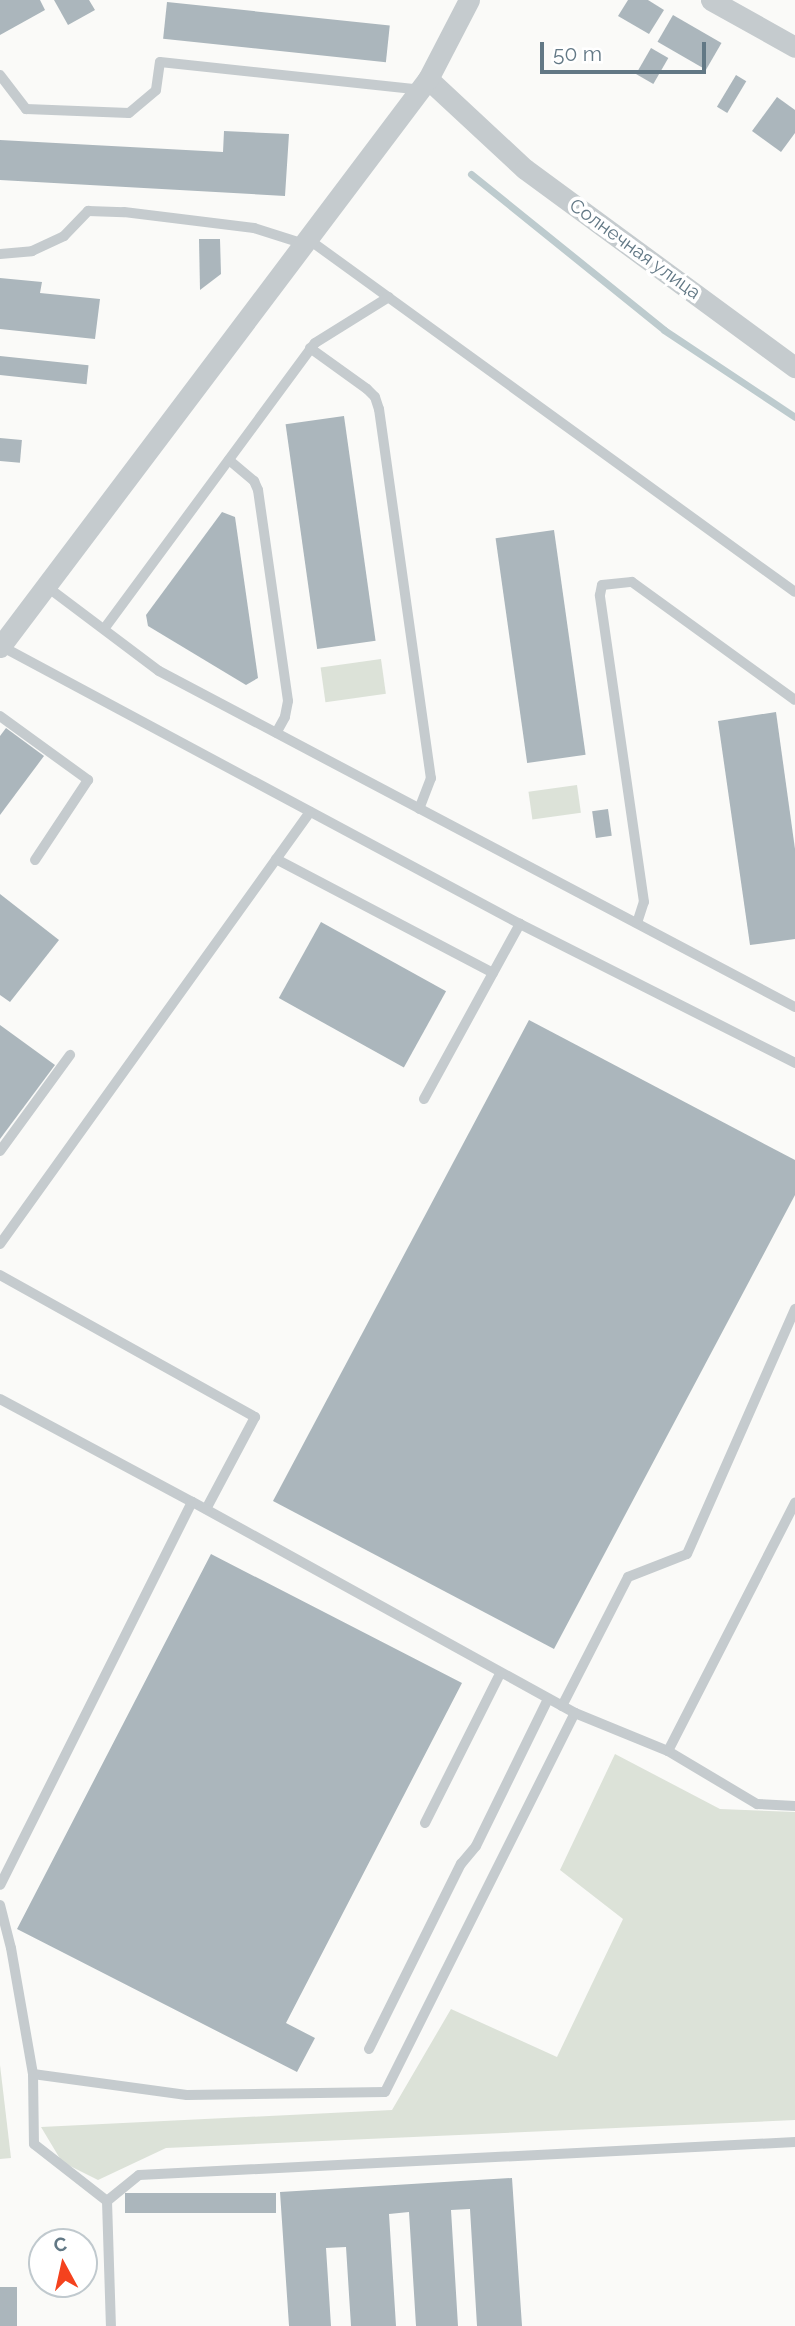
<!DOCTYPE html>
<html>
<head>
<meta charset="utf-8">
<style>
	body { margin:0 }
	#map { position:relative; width:795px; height:2326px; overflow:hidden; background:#fafaf8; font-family:Raleway,sans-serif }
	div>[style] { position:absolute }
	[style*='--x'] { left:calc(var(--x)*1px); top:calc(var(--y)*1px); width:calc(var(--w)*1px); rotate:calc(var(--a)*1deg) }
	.green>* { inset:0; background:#dce2d8; transform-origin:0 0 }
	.stream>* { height:7px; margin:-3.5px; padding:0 3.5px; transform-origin:3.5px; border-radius:3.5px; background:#bdcbce }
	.building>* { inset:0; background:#abb6bc; transform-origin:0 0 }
	.service>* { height:10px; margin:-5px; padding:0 5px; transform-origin:5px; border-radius:5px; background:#c5cbce }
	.minor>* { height:21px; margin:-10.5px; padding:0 10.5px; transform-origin:10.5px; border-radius:10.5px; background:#c5cbce }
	span { translate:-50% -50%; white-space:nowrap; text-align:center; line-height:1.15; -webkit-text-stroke:7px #fff; paint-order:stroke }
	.street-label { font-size:19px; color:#627885 }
	.north { position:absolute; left:28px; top:2228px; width:70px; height:70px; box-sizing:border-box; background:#fff; border:2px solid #c0c9ce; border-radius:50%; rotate:352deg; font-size:19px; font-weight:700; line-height:28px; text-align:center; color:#627885 }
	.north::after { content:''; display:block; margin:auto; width:24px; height:32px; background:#f4421e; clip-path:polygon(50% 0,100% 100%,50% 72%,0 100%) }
	.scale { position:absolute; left:540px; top:42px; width:166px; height:32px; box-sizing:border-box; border:4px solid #627885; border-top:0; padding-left:9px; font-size:21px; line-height:24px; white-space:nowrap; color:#627885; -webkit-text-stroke:5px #fff; paint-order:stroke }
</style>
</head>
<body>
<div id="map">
	<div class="green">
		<i style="left:381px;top:659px;width:35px;height:61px;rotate:82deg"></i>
		<i style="left:577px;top:785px;width:28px;height:49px;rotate:82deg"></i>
		<i style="clip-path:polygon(615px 1754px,720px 1809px,795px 1812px,795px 2120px,166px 2148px,98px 2180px,62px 2162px,41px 2127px,392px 2110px,451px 2009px,557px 2057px,623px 1919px,560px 1870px)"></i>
		<i style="clip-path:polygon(0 2065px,11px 2158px,0 2159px)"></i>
	</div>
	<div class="stream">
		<i style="--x:471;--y:174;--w:248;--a:38.9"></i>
		<i style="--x:664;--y:330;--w:157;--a:33.6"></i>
	</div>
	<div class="building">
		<i style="clip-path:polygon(0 0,40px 0,45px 10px,0 35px)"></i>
		<i style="clip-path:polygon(54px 0,89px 0,95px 10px,68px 25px)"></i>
		<i style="clip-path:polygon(628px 0,648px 0,664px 10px,649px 34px,618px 16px)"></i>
		<i style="left:167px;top:2px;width:224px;height:37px;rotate:6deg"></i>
		<i style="left:673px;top:15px;width:56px;height:31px;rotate:30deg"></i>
		<i style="left:651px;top:48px;width:20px;height:30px;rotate:30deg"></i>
		<i style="left:736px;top:75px;width:12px;height:37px;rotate:31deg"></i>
		<i style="clip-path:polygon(777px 97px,795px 110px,795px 133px,781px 152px,752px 131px)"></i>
		<i style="clip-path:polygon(224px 131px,289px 134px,285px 196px,0 180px,0 140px,223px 152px)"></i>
		<i style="clip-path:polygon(199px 239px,220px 239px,221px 274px,200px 290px)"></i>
		<i style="clip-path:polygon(0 278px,42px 282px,40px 293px,100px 299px,95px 339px,0 329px)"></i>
		<i style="left:0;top:356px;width:89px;height:19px;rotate:6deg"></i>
		<i style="left:344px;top:416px;width:227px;height:59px;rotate:82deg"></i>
		<i style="left:0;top:438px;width:22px;height:23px;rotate:5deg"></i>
		<i style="clip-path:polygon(222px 512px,235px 517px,258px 678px,246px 685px,148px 626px,146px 615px)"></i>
		<i style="left:554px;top:530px;width:227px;height:59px;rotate:82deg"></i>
		<i style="clip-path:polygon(776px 712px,795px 849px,795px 939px,750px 945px,718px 721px)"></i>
		<i style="clip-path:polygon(6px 728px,44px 756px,0 815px,0 736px)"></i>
		<i style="left:608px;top:809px;width:27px;height:16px;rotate:82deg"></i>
		<i style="clip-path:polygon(0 894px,59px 940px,10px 1002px,0 995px)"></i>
		<i style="left:321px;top:922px;width:143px;height:87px;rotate:29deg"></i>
		<i style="clip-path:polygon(529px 1020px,795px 1160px,795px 1195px,554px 1649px,273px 1501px)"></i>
		<i style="clip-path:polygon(0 1025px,55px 1065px,0 1139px)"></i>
		<i style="clip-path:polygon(211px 1554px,462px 1683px,286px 2023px,315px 2038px,297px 2072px,17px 1929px)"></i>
		<i style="clip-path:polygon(512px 2178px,522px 2326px,477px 2326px,470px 2209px,451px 2210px,458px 2326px,416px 2326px,409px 2212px,389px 2214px,396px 2326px,351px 2326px,346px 2247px,326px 2248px,331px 2326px,289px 2326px,280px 2192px)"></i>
		<i style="left:276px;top:2193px;width:20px;height:151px;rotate:90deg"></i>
		<i style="left:0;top:2287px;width:17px;height:39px"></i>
	</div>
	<div class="service">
		<i style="--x:0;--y:75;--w:43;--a:52.6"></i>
		<i style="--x:26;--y:109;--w:103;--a:2.2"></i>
		<i style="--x:129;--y:113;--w:35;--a:-40"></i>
		<i style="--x:156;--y:90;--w:28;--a:-82"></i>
		<i style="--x:160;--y:62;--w:262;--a:6.1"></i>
		<i style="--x:308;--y:239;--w:601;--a:35.94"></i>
		<i style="--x:0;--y:254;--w:32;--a:-5"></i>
		<i style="--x:32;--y:251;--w:35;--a:-25"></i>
		<i style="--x:64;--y:236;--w:35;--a:-46"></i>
		<i style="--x:88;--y:211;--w:36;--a:2"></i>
		<i style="--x:124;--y:212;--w:131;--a:7"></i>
		<i style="--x:254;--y:228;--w:52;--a:17.7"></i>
		<i style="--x:310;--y:348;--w:70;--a:35.7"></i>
		<i style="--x:367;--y:389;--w:11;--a:45"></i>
		<i style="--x:375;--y:397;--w:13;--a:72"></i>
		<i style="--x:379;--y:409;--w:373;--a:82"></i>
		<i style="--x:431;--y:778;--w:33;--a:111"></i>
		<i style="--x:229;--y:460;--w:33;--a:40"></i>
		<i style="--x:254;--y:481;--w:10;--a:66"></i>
		<i style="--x:258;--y:490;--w:213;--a:81.9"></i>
		<i style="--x:288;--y:701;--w:16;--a:101"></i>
		<i style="--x:285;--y:717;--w:18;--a:119"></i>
		<i style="--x:46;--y:586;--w:141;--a:37"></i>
		<i style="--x:159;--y:671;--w:719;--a:27.85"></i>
		<i style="--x:104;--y:629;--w:355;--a:-53.6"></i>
		<i style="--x:315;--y:343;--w:87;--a:-31.9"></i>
		<i style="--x:1;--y:646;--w:589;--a:28.18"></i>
		<i style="--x:520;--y:924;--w:308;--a:26.8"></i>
		<i style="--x:0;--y:716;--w:109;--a:36"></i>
		<i style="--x:88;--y:780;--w:96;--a:123.5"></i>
		<i style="--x:276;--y:859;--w:245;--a:27.7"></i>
		<i style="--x:637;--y:923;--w:22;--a:-72"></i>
		<i style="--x:644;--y:902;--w:310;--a:-98.2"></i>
		<i style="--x:600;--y:595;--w:10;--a:-79"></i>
		<i style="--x:602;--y:585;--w:30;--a:-6"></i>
		<i style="--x:632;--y:582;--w:201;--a:35.9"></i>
		<i style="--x:424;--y:1099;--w:200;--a:-61.3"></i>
		<i style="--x:0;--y:1151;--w:119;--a:-53.9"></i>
		<i style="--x:0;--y:1244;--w:532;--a:-54.34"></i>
		<i style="--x:0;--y:1275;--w:292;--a:29.1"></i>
		<i style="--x:255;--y:1417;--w:104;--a:118"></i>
		<i style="--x:0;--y:1399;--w:218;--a:28.2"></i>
		<i style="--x:192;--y:1502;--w:428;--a:116.6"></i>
		<i style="--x:562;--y:1706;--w:145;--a:-62.9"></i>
		<i style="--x:628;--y:1577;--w:63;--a:-21.3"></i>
		<i style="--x:687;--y:1554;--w:268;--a:-66.2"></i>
		<i style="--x:575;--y:1713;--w:100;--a:22.2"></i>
		<i style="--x:668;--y:1751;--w:279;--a:-62.9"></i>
		<i style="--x:668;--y:1751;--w:104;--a:30.8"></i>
		<i style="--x:757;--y:1804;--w:38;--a:3"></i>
		<i style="--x:425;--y:1823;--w:167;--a:-63.3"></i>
		<i style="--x:0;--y:1905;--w:44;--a:75.7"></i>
		<i style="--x:11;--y:1948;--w:128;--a:80.1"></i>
		<i style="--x:33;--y:2074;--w:155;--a:7.8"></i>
		<i style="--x:187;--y:2095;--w:198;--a:-0.9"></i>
		<i style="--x:385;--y:2092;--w:424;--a:-63.4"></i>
		<i style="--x:575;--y:1713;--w:437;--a:-151.1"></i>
		<i style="--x:369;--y:2049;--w:207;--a:-63.6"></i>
		<i style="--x:461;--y:1864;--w:23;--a:-50"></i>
		<i style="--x:476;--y:1846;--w:164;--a:-63.9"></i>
		<i style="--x:33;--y:2074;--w:70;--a:89.2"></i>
		<i style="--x:34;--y:2144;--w:93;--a:38"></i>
		<i style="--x:107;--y:2201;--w:125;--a:88.2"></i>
		<i style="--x:107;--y:2201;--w:41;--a:-39.1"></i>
		<i style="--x:139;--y:2175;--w:657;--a:-2.88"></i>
	</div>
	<div class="minor">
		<i style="--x:711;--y:0;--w:96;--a:29.2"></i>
		<i style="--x:428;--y:79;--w:132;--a:42.9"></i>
		<i style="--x:525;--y:169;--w:335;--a:36.3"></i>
		<i style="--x:0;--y:647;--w:711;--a:-53"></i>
		<i style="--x:428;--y:79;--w:89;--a:-62.6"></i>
	</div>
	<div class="street-label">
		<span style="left:635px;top:249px;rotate:36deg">Солнечная улица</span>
	</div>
	<div class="north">С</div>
	<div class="scale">50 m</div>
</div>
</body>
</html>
